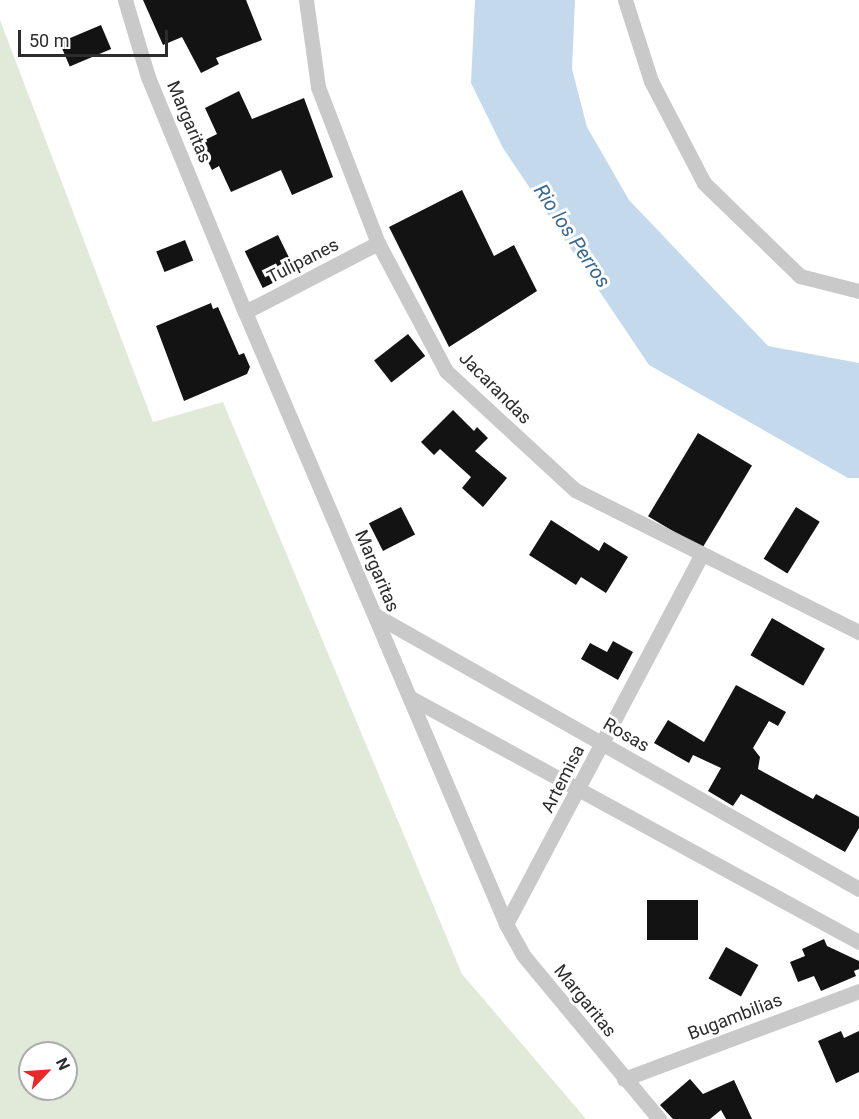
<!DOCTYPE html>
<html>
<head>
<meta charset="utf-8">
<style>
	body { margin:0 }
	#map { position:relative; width:859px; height:1119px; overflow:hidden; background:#fff; font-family:Roboto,sans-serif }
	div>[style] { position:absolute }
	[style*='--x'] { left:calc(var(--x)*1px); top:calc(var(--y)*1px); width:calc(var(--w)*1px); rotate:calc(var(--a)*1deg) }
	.green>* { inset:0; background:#e1ead8 }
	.water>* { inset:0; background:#c4d9eb }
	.building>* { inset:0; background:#131313; transform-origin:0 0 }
	.street>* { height:15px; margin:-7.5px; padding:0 7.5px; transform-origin:7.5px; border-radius:7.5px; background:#c9c9c9 }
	span { translate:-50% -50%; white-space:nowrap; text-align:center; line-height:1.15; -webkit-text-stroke:6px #fff; paint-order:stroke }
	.street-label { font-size:18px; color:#2c2c2c }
	.water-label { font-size:20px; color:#39688e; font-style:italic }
	.north { position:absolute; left:18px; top:1041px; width:60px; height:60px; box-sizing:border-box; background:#fff; border:2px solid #ababab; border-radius:50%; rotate:65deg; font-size:16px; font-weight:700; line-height:24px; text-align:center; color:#2c2c2c }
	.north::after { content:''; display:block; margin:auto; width:21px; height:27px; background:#e7292c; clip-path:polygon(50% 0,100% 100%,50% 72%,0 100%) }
	.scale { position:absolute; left:18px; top:30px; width:150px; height:27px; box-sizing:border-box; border:3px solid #2c2c2c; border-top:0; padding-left:8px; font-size:18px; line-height:21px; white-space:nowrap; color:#2c2c2c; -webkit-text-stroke:4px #fff; paint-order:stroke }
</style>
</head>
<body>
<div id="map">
	<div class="green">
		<i style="clip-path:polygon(evenodd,0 20px,153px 422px,223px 402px,462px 974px,586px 1119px,0 1119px,0 20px,30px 1053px,66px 1053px,66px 1089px,30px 1089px,30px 1053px)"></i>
	</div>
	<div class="water">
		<i style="clip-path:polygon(475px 0,575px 0,572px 69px,587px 127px,629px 200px,768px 346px,859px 363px,859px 478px,848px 478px,649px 365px,503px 148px,471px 83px)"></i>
	</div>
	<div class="building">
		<i style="clip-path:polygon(143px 0,246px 0,262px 40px,216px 58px,219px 64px,201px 73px,182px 37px,163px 45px)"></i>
		<i style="left:101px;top:25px;width:26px;height:45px;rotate:67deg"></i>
		<i style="clip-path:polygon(239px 91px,252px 119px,304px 98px,333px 177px,292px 195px,281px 170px,231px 192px,219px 166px,212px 170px,199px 143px,217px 134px,205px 108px)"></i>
		<i style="clip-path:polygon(462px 190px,494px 256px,514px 245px,537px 291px,449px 347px,389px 227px)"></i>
		<i style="left:278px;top:235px;width:41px;height:37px;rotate:64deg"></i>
		<i style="left:185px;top:240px;width:22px;height:31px;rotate:68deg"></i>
		<i style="clip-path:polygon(211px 303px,213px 309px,218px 307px,239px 355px,244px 353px,250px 367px,247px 374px,184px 401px,156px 326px)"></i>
		<i style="left:408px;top:334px;width:28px;height:43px;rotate:52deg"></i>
		<i style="clip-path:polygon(453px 410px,474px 431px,477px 427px,488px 438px,475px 451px,507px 478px,483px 507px,462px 488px,471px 477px,440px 449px,434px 455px,421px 442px)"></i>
		<i style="left:698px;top:433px;width:63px;height:97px;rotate:31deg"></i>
		<i style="left:401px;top:507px;width:31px;height:36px;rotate:63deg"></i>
		<i style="left:796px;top:507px;width:28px;height:61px;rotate:32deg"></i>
		<i style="clip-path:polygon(551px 520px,599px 551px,604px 542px,628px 557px,606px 593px,581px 577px,576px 585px,529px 555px)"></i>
		<i style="left:772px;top:618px;width:61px;height:43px;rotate:30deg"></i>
		<i style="clip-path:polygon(613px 641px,633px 652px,618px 680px,581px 659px,590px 643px,607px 652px)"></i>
		<i style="clip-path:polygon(736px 685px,786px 712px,778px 726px,769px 721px,753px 748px,760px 757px,758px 769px,813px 799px,816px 794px,859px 817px,859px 828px,845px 852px,741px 794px,733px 806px,708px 791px,721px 768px,693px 755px,689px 763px,654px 743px,668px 720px,704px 742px)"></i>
		<i style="left:698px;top:900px;width:40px;height:51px;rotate:90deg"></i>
		<i style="clip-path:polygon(824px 939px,827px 946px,859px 961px,859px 969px,854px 971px,856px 976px,821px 991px,814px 976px,798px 982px,790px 962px,805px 956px,802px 949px)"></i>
		<i style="left:726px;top:947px;width:37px;height:36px;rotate:29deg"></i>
		<i style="clip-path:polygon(841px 1031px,844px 1038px,859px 1031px,859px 1072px,836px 1083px,818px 1041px)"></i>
		<i style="clip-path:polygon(690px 1079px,703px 1094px,734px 1080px,752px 1119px,726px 1119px,721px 1110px,710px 1119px,673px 1119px,660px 1105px)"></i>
	</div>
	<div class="street">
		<i style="--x:125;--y:0;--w:80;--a:73.4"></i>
		<i style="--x:148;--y:77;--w:254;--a:67.6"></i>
		<i style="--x:245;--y:312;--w:665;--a:66.9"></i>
		<i style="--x:506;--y:924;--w:35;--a:61"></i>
		<i style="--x:523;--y:955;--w:213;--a:50.3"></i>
		<i style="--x:306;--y:0;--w:88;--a:82.1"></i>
		<i style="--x:318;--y:87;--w:167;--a:69"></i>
		<i style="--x:378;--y:243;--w:145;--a:62"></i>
		<i style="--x:446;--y:371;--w:176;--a:42.7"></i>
		<i style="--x:575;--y:490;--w:318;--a:26.6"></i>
		<i style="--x:625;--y:0;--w:85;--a:72.2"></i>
		<i style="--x:651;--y:81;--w:115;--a:62.5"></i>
		<i style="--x:704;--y:183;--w:134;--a:44.1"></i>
		<i style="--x:800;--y:276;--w:61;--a:14.3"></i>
		<i style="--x:245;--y:312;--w:150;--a:-27.4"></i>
		<i style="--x:375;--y:615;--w:556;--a:29.51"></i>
		<i style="--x:411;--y:698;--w:510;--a:28.57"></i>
		<i style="--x:506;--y:924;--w:416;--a:-62.1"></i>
		<i style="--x:624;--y:1079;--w:251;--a:-20.5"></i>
	</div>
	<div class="street-label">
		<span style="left:189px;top:122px;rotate:67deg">Margaritas</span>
		<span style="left:303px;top:261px;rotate:-27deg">Tulipanes</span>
		<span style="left:495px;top:388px;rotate:45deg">Jacarandas</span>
		<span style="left:377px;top:571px;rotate:67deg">Margaritas</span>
		<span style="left:626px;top:735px;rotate:30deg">Rosas</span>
		<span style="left:563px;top:779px;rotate:-63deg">Artemisa</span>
		<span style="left:585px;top:1001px;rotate:51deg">Margaritas</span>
		<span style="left:735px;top:1017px;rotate:-21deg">Bugambilias</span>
	</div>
	<div class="water-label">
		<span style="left:572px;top:236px;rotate:56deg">Rio los Perros</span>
	</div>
	<div class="north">N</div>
	<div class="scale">50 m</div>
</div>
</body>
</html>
